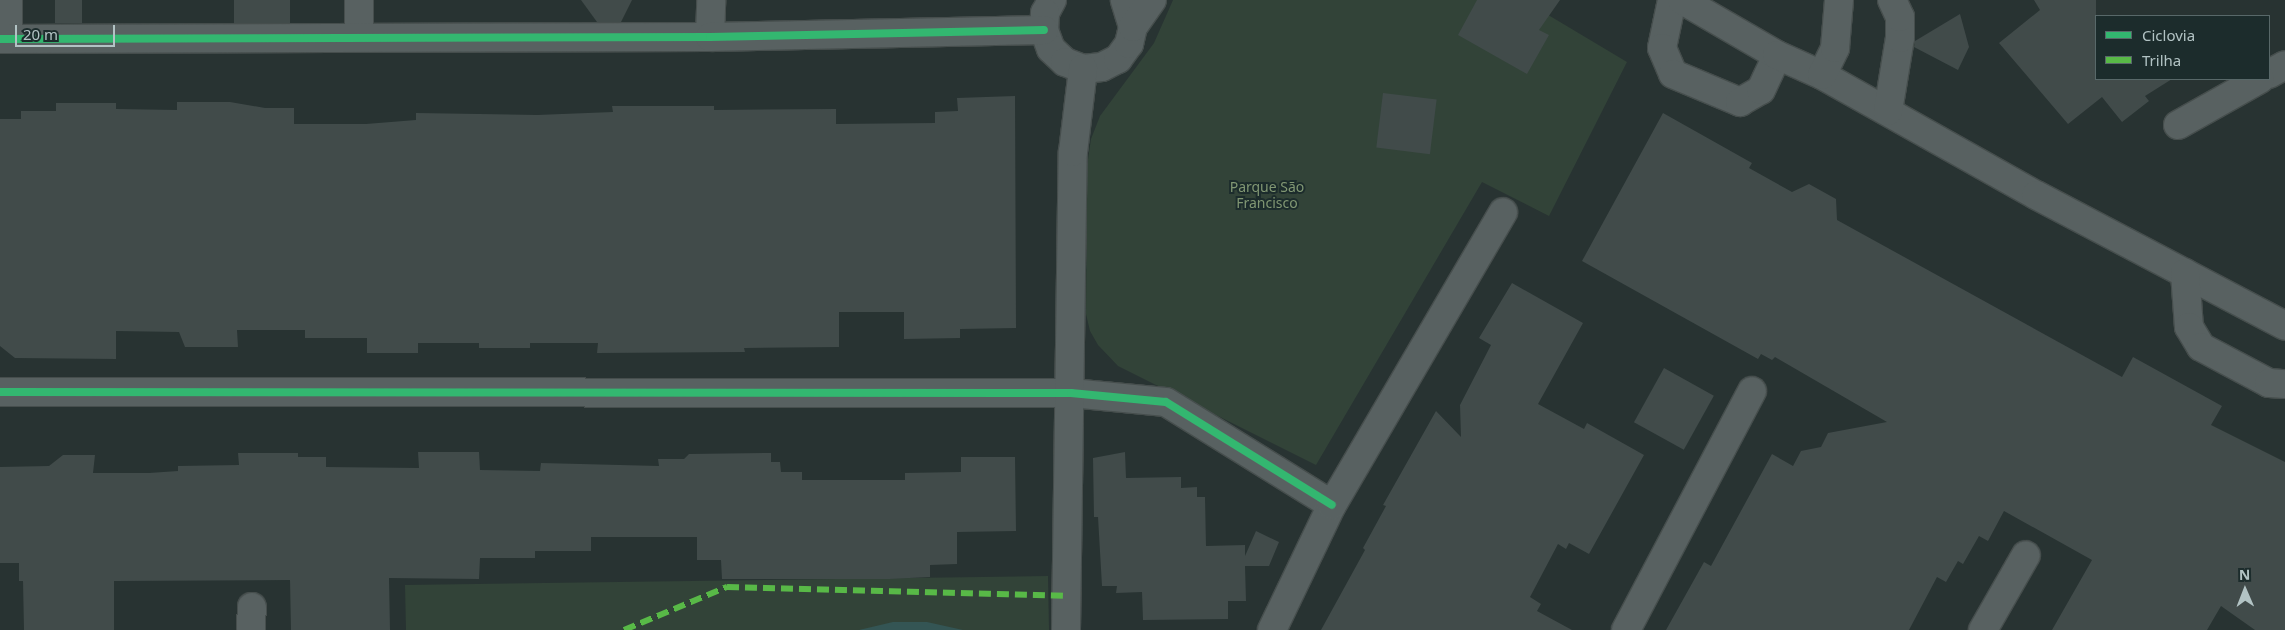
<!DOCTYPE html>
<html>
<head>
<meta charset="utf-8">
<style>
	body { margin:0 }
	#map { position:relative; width:2285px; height:630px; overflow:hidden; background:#283332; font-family:"Noto Sans",sans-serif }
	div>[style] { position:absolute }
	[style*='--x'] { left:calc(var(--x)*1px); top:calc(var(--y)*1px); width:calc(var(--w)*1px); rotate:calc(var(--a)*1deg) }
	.green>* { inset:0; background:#324338 }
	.water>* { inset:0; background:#345554 }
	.building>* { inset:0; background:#414b4a; transform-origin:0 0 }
	.roads { filter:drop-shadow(1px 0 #464e4d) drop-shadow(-1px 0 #464e4d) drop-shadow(0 1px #464e4d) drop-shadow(0 -1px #464e4d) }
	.minor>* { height:28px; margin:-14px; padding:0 14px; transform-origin:14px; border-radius:14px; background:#586161 }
	.quiet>* { height:6px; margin-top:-3px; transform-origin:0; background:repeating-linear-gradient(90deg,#58b947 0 12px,transparent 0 18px) }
	.cycleway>* { height:8px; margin:-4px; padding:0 4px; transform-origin:4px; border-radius:4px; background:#33b770 }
	span { translate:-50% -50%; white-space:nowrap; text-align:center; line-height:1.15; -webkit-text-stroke:4px #1c2c2c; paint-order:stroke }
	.park-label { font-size:14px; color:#819773 }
	.legend { position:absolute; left:2095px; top:15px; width:175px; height:65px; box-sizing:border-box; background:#1c2c2c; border:1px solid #586869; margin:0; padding:6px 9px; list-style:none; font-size:15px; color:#b2c3c4 }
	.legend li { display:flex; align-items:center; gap:10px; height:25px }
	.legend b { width:25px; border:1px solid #586869 }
	.north { position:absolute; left:2220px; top:565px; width:50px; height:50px; -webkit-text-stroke:4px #1c2c2c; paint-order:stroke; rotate:359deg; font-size:14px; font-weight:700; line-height:20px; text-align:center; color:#b2c3c4 }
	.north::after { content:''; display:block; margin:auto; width:18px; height:22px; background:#b2c3c4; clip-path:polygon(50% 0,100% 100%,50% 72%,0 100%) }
	.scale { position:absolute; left:15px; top:25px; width:100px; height:22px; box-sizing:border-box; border:2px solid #b2c3c4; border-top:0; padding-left:6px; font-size:15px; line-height:18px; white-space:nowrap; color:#b2c3c4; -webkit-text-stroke:4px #1c2c2c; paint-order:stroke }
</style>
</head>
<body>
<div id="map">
	<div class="green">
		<i style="clip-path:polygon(1173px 0,1523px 0,1627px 62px,1549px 216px,1482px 182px,1316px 465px,1118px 366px,1098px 345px,1090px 331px,1086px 314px,1087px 166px,1091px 139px,1100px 116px,1154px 43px)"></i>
		<i style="clip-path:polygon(1048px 576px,1049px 630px,406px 630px,405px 585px)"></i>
	</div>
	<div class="water">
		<i style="clip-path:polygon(893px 622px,927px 622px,963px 630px,859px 630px)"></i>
	</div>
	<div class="building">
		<i style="left:55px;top:0;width:27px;height:23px"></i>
		<i style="left:234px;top:0;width:56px;height:23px"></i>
		<i style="clip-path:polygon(581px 0,632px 0,621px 22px,597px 22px)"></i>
		<i style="clip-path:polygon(1477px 0,1560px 0,1539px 30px,1549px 35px,1527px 74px,1458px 35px)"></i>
		<i style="clip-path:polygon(2034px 0,2096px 0,2096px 79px,2172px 79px,2145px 96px,2149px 101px,2122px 122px,2102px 97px,2068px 124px,1999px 43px,2040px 10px)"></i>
		<i style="clip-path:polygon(1960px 14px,1969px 47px,1958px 70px,1914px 47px,1915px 41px)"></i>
		<i style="left:1383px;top:93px;width:54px;height:55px;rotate:7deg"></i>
		<i style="clip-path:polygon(1015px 96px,1016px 328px,960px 329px,960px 338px,904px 339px,904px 312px,839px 312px,839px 347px,744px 348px,745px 352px,597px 353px,598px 343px,530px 343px,530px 348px,479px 348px,479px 343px,418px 343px,418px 353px,367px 353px,367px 338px,305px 338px,305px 330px,237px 330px,238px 347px,185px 347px,179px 332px,116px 331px,116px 359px,15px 358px,0 346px,0 119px,21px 119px,21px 111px,56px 111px,56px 103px,116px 103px,116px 109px,177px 110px,177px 102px,230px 102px,265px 108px,294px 108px,294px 124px,366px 124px,416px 120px,416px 113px,537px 115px,613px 112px,612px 106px,714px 106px,714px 110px,836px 109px,836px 124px,935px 123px,935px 112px,958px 111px,957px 98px)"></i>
		<i style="clip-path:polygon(1663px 113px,1752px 163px,1749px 168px,1792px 192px,1809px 184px,1836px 199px,1837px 220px,2122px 377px,2133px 357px,2222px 406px,2211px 425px,2285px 462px,2285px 630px,2255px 630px,2221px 606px,2207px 630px,2052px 630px,2092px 560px,2004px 511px,1988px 541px,1979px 536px,1963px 564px,1958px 561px,1946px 582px,1937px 577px,1909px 630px,1666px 630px,1704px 562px,1711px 566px,1772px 454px,1793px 466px,1801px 451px,1821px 447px,1828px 433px,1887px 422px,1775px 357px,1772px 360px,1761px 354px,1758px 359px,1582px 261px)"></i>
		<i style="clip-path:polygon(1512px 283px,1583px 323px,1538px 404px,1584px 429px,1587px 423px,1644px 455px,1589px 554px,1569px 543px,1566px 549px,1558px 544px,1530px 597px,1541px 604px,1537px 611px,1572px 630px,1321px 630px,1365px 550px,1363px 548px,1386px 506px,1383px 505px,1436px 411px,1461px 437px,1460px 405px,1491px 345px,1479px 338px)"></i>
		<i style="left:1664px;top:368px;width:57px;height:62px;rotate:29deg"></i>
		<i style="clip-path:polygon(418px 452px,479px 452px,480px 470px,540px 471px,541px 463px,659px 466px,658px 459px,684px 459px,689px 454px,771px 453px,771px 462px,780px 462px,781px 472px,802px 472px,802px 480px,905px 480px,905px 473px,961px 472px,961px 457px,1015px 457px,1016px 531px,957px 532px,957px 564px,930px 565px,930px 577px,889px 579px,722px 579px,721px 560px,697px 560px,697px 537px,591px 537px,591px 551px,535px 551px,535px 558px,480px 558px,479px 579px,389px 578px,390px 630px,291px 630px,290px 580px,114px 581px,114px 630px,24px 630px,23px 581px,19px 581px,19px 563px,0 563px,0 467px,49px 466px,63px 455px,95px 455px,93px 473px,149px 473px,178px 471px,178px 466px,239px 465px,238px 453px,298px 453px,298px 457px,326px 457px,326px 467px,419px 468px)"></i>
		<i style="clip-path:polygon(1125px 452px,1126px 478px,1181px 477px,1181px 488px,1197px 487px,1197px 497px,1205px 497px,1206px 546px,1245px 545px,1245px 556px,1256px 531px,1279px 542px,1269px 566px,1245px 566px,1246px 601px,1228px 601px,1228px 619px,1143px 620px,1142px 592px,1116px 593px,1117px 586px,1102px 586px,1098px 517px,1094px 517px,1093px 458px)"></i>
	</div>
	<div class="roads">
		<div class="minor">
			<i style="--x:8;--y:0;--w:39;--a:89"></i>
			<i style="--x:359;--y:0;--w:37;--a:90"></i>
			<i style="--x:1052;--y:0;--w:15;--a:118"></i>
			<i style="--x:1045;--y:13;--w:17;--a:93"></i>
			<i style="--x:1044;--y:30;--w:20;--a:70"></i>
			<i style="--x:1051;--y:49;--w:19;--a:43"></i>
			<i style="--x:1065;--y:62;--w:19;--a:21"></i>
			<i style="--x:1083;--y:69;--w:19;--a:-6"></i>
			<i style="--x:1102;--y:67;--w:18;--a:-27"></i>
			<i style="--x:1118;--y:59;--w:19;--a:-54"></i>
			<i style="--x:1129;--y:44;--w:17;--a:-77"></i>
			<i style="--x:1133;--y:27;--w:28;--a:-107"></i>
			<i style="--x:1672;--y:0;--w:49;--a:101.8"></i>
			<i style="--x:1662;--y:48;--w:28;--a:67"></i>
			<i style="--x:1673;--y:74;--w:73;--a:22.7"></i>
			<i style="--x:1740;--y:102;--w:24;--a:-30"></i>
			<i style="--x:1761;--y:90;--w:38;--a:-65"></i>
			<i style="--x:1682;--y:0;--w:110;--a:30.1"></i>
			<i style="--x:1777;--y:55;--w:49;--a:24"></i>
			<i style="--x:1822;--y:75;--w:245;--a:29.3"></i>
			<i style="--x:2036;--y:195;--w:281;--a:27.7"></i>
			<i style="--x:1133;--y:27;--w:33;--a:-55"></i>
			<i style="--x:710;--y:37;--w:37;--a:-88"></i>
			<i style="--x:0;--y:39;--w:710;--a:-0.16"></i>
			<i style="--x:710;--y:37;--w:334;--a:-1.2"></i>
			<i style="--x:2269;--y:74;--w:18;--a:-29"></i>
			<i style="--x:1822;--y:75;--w:30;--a:-64"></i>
			<i style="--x:1835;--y:48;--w:48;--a:-85.2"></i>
			<i style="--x:1888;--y:111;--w:74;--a:-80.7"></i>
			<i style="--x:1900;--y:38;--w:21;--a:-90"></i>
			<i style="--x:1900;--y:17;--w:19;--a:-115"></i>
			<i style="--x:2178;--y:125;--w:94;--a:-29.3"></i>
			<i style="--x:2185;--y:273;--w:54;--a:85.8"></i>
			<i style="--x:2189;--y:327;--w:23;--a:59"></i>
			<i style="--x:2201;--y:347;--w:77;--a:27.9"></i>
			<i style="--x:2269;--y:383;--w:16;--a:4"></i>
			<i style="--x:0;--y:392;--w:1071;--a:0.05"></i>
			<i style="--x:1071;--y:393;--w:95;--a:5.4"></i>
			<i style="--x:1166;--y:402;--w:195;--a:31.8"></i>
			<i style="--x:251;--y:630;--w:23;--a:-88"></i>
			<i style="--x:1066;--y:630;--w:478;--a:-89.2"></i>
			<i style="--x:1073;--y:152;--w:84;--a:-83.1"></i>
			<i style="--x:1272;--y:630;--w:139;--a:-64.4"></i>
			<i style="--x:1332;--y:505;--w:339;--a:-59.7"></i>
			<i style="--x:1626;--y:630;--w:270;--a:-62.2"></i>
			<i style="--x:1983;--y:630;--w:86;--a:-60.2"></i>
		</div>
	</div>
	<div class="quiet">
		<i style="--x:624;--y:630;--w:112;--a:-22.7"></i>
		<i style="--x:727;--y:587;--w:338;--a:1.5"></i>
	</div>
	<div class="cycleway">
		<i style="--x:0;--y:39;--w:710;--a:-0.16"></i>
		<i style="--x:710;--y:37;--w:334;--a:-1.2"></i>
		<i style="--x:0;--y:392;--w:1071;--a:0.05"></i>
		<i style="--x:1071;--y:393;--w:95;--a:5.4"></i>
		<i style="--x:1166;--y:402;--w:195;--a:31.8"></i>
	</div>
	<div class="park-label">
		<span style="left:1267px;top:195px">Parque São<br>Francisco</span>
	</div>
	<ul class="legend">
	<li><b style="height:6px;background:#33b770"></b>Ciclovia</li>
	<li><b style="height:6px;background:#58b947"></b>Trilha</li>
	</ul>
	<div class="north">N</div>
	<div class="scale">20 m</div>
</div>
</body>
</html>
